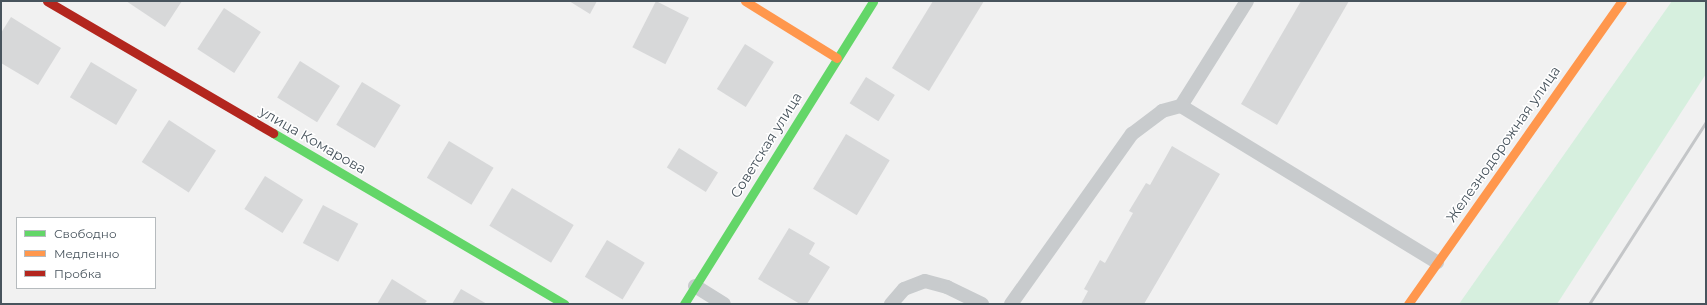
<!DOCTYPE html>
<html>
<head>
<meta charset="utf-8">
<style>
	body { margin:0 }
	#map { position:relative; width:1707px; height:305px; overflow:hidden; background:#f1f1f1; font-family:Montserrat,sans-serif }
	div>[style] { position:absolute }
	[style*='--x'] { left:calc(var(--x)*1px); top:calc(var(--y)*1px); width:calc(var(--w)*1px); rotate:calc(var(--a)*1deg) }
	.green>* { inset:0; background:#d6efde }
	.building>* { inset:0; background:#d7d8d9; transform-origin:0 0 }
	.lane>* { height:14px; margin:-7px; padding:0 7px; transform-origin:7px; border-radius:7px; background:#c8cbcd }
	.fast>* { height:9px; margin:-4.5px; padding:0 4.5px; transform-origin:4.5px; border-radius:4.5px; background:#63d668 }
	.slow>* { height:9px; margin:-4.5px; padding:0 4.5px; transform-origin:4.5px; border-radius:4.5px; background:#ff974d }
	.jam>* { height:9px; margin:-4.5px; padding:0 4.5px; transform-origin:4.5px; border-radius:4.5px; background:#b3261e }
	.rail>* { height:3px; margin:-1.5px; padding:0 1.5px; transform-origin:1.5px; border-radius:1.5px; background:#c4c6c8 }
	span { translate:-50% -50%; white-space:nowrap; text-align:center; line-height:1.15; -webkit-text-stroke:3px #fff; paint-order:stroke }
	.street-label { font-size:14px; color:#48545d }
	.frame { position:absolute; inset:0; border:2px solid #48545d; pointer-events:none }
	.legend { position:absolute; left:16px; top:217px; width:140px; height:72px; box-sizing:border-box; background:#fff; border:1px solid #b6bbbe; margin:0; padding:5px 7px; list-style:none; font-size:12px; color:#48545d }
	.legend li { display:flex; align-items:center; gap:8px; height:20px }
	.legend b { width:20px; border:1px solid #b6bbbe }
</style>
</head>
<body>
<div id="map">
	<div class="green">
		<i style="clip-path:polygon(1672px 1px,1706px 1px,1706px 74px,1557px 304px,1459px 304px)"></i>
	</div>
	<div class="building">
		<i style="clip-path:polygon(126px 1px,182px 1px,165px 27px)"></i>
		<i style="clip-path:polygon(569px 1px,597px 1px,590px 14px)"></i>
		<i style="left:656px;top:1px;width:37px;height:52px;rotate:27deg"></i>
		<i style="clip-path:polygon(933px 1px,984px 1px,929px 91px,892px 68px)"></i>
		<i style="clip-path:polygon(1301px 1px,1349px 1px,1277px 125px,1241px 104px)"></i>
		<i style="left:224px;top:8px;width:44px;height:49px;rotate:33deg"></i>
		<i style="clip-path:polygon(11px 17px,61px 48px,38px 85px,1px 63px,1px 33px)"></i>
		<i style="left:745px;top:44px;width:34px;height:53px;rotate:32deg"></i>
		<i style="left:300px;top:61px;width:47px;height:43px;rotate:32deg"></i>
		<i style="left:91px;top:62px;width:54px;height:41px;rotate:31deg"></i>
		<i style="left:866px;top:77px;width:34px;height:31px;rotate:32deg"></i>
		<i style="left:362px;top:82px;width:45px;height:50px;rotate:31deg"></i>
		<i style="left:169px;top:120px;width:56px;height:50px;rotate:33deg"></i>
		<i style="left:846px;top:134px;width:51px;height:64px;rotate:31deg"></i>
		<i style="left:449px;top:141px;width:52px;height:43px;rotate:31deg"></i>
		<i style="clip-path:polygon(1172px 146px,1220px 174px,1144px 304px,1081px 304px,1088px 291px,1084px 289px,1100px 260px,1105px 263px,1133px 213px,1129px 211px,1146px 183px,1150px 185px)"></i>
		<i style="left:679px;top:148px;width:46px;height:23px;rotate:32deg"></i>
		<i style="left:265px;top:176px;width:45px;height:39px;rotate:32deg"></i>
		<i style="left:512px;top:188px;width:72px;height:44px;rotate:31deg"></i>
		<i style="left:323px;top:205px;width:40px;height:43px;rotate:28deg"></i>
		<i style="clip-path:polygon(789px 228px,815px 243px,809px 254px,830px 267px,807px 304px,800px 304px,758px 279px)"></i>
		<i style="left:607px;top:240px;width:44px;height:43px;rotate:31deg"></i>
		<i style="clip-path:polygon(392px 279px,427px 301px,424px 304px,377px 304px)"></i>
		<i style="clip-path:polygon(461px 289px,487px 304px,452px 304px)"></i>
	</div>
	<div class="lane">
		<i style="--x:1247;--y:1;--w:124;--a:122.2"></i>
		<i style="--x:1181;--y:106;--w:300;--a:31.4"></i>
		<i style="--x:695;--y:286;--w:34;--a:32"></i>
		<i style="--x:891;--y:304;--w:20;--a:-49"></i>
		<i style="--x:904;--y:289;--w:22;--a:-21"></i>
		<i style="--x:925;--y:281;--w:23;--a:15"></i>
		<i style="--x:947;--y:287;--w:39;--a:26"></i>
		<i style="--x:1011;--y:304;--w:209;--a:-54.6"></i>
		<i style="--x:1132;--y:134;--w:38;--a:-37"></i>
		<i style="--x:1162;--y:111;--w:20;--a:-15"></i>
	</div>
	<div class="fast">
		<i style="--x:273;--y:133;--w:338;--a:30.4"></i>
		<i style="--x:684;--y:304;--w:357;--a:-58"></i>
	</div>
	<div class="slow">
		<i style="--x:745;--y:1;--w:108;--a:31.8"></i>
		<i style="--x:1408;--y:304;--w:371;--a:-54.8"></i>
	</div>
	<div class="jam">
		<i style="--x:47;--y:1;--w:262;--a:30.3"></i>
	</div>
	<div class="rail">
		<i style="--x:1589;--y:304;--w:216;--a:-57.3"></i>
	</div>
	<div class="street-label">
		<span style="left:313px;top:140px;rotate:30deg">улица Комарова</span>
		<span style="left:1503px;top:144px;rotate:-55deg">Железнодорожная улица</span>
		<span style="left:766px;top:145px;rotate:-58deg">Советская улица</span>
	</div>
	<div class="frame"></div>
	<ul class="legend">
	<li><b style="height:5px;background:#63d668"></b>Свободно</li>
	<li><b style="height:5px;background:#ff974d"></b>Медленно</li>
	<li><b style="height:5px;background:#b3261e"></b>Пробка</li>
	</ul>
</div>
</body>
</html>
